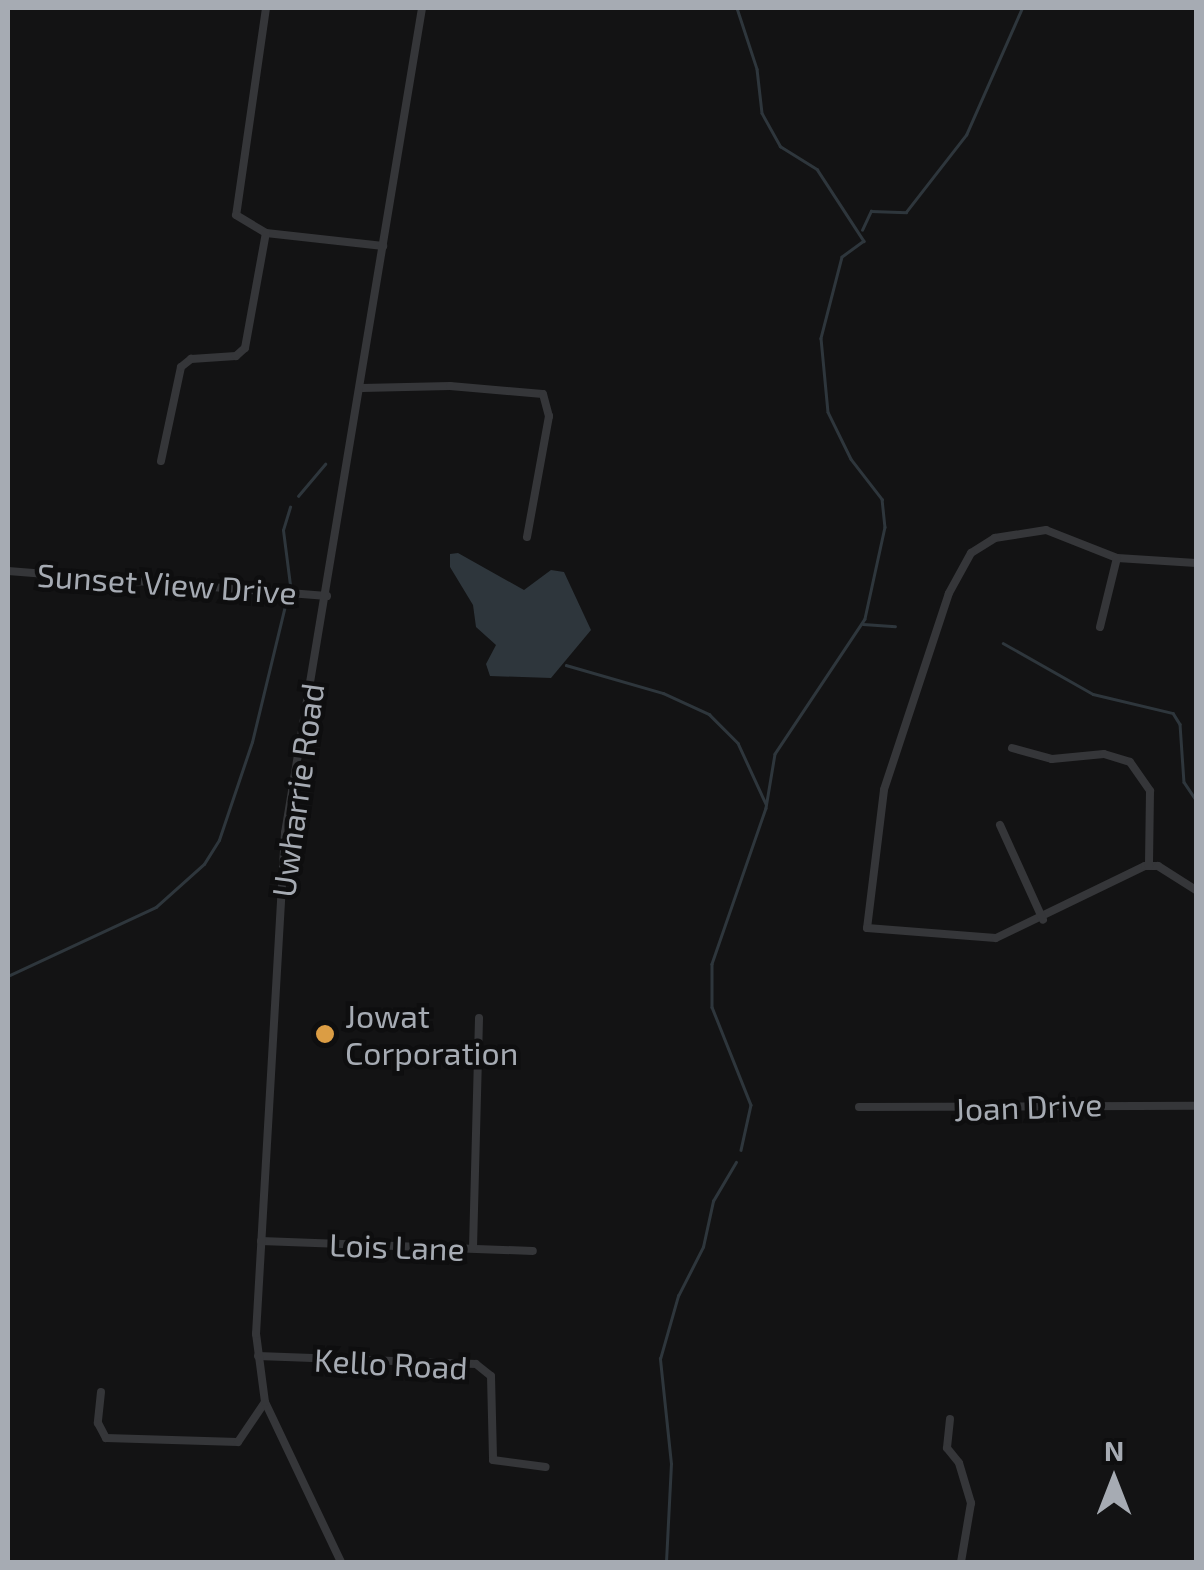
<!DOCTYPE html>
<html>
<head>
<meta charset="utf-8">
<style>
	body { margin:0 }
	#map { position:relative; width:1204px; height:1570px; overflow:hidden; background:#131314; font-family:"Exo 2",sans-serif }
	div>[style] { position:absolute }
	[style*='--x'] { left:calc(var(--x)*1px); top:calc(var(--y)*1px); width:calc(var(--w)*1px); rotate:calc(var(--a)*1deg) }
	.water>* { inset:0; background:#2e363c }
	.stream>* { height:2.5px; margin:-1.25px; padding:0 1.25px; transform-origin:1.25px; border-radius:1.25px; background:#2e363c }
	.minor>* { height:8px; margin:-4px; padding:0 4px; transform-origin:4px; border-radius:4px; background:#353639 }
	.dots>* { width:28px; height:28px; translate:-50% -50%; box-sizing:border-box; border:5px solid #0e0e0f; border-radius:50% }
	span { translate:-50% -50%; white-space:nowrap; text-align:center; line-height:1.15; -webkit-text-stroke:9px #0e0e0f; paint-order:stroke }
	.street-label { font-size:32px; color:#a6abb3 }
	.poi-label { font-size:32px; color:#a6abb3 }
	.left { translate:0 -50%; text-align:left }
	.frame { position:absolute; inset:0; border:10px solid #a6abb3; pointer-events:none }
	.north { position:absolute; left:1064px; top:1430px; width:100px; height:100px; -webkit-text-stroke:8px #0e0e0f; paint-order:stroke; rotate:0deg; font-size:28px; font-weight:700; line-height:40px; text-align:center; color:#a6abb3 }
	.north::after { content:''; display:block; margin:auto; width:35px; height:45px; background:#a6abb3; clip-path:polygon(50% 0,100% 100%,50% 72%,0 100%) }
</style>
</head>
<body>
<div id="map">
	<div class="water">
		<i style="clip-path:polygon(458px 553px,524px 590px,551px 570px,564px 572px,591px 630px,551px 678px,490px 676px,486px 664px,496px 645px,476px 627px,473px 605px,450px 567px,450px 554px)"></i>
	</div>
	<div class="stream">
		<i style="--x:737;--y:8;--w:64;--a:71.8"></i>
		<i style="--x:757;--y:69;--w:44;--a:83.5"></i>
		<i style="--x:762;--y:113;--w:38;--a:61"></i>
		<i style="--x:780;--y:146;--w:44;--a:31.9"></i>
		<i style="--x:817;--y:169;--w:86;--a:56.9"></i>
		<i style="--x:864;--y:241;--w:27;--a:144"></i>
		<i style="--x:842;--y:257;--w:84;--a:104.5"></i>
		<i style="--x:821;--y:338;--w:74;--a:84.6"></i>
		<i style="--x:828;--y:412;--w:52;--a:63.9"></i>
		<i style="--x:851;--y:459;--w:51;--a:52.2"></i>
		<i style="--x:882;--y:499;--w:28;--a:84"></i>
		<i style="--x:885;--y:527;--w:94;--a:102.3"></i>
		<i style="--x:865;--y:619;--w:162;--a:123.7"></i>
		<i style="--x:775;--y:754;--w:55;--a:99.5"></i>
		<i style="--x:766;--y:808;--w:165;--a:109.1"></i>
		<i style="--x:712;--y:964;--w:43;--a:90"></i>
		<i style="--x:712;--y:1007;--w:105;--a:68.3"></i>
		<i style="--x:751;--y:1105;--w:46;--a:102.5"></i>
		<i style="--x:862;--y:230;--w:21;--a:-65"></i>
		<i style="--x:871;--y:211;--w:35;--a:2"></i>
		<i style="--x:906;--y:212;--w:98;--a:-52.1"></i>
		<i style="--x:966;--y:135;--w:139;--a:-66.2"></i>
		<i style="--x:298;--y:496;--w:42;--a:-49.8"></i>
		<i style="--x:290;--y:585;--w:55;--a:-97.3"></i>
		<i style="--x:283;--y:530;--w:24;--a:-73"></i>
		<i style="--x:863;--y:624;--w:32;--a:4"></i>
		<i style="--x:1003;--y:643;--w:103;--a:29.5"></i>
		<i style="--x:1093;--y:694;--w:82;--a:13.4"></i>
		<i style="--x:1173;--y:713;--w:13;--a:58"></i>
		<i style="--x:1180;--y:724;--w:58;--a:86.1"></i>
		<i style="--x:1184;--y:782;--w:22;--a:56"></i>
		<i style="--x:566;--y:665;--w:101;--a:16.1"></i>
		<i style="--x:663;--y:693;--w:51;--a:24.5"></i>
		<i style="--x:709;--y:714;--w:41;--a:45"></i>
		<i style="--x:738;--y:743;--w:67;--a:65.3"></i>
		<i style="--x:8;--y:976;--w:163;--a:-25"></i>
		<i style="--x:156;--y:907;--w:64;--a:-41.9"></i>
		<i style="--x:204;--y:864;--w:28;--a:-58"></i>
		<i style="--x:219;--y:840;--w:103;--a:-71.4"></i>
		<i style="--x:252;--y:742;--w:145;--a:-76.4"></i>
		<i style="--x:666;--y:1562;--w:98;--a:-87.1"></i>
		<i style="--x:671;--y:1464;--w:106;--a:-96"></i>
		<i style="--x:660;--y:1359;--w:66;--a:-74.1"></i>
		<i style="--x:678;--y:1296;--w:55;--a:-63"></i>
		<i style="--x:703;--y:1247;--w:47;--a:-77.7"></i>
		<i style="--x:713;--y:1201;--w:45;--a:-59.5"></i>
	</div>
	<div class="minor">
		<i style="--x:266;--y:8;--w:209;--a:98.2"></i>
		<i style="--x:236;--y:215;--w:35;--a:31"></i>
		<i style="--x:266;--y:233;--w:118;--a:6.3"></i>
		<i style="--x:362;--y:388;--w:88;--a:-1.3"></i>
		<i style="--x:450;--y:386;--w:93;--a:4.9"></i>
		<i style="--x:543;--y:394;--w:23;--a:75"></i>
		<i style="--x:549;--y:416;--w:123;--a:100.3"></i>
		<i style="--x:161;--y:461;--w:96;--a:-78"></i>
		<i style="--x:181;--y:367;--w:13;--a:-39"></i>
		<i style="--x:191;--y:359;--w:45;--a:-3.8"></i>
		<i style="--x:236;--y:356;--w:12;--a:-42"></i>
		<i style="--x:245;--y:348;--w:117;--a:-79.7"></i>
		<i style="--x:1196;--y:563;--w:79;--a:-176.4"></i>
		<i style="--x:1117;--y:558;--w:76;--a:-158.5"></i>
		<i style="--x:1046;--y:530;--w:52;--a:171.1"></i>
		<i style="--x:995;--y:538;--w:28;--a:148"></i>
		<i style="--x:971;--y:553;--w:46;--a:118.8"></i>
		<i style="--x:949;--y:593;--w:207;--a:108.3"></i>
		<i style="--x:884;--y:790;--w:139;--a:97"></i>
		<i style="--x:867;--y:928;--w:129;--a:4.4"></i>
		<i style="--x:996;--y:938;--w:165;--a:-25.8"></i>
		<i style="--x:1145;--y:866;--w:13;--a:0"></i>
		<i style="--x:1158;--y:866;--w:45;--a:32.3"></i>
		<i style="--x:8;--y:571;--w:320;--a:4.5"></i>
		<i style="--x:1100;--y:627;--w:71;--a:-76.2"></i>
		<i style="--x:1012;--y:748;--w:41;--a:15.4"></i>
		<i style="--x:1052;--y:759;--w:52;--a:-5.5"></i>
		<i style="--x:1104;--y:754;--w:27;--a:17"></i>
		<i style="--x:1130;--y:762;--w:35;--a:55"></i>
		<i style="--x:1150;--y:791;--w:75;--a:90.8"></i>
		<i style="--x:1000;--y:825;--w:104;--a:65.6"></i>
		<i style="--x:859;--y:1107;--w:337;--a:-0.2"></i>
		<i style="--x:261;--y:1241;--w:272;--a:2.1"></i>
		<i style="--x:473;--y:1248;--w:230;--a:-88.5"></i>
		<i style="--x:258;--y:1356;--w:218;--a:2.1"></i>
		<i style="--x:476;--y:1364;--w:19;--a:39"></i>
		<i style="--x:491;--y:1376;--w:84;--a:88.6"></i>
		<i style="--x:493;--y:1460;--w:53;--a:7.5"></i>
		<i style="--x:101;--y:1392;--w:31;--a:96"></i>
		<i style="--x:98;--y:1423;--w:17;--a:62"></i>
		<i style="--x:106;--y:1438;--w:132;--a:1.7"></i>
		<i style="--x:238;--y:1442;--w:48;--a:-56"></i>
		<i style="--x:950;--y:1419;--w:29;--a:96"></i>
		<i style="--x:947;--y:1448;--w:19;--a:51"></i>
		<i style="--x:959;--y:1463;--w:42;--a:73.3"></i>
		<i style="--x:971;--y:1503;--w:60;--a:99.6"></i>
		<i style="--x:341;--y:1562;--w:177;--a:-115.4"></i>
		<i style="--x:265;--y:1402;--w:69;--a:-97.5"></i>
		<i style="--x:256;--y:1334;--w:502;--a:-86.69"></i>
		<i style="--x:285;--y:833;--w:836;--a:-80.57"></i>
	</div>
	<div class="dots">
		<i style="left:325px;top:1034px;background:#db9d44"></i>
	</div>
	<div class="street-label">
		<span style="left:167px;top:583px;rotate:4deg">Sunset View Drive</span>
		<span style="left:297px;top:790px;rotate:-82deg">Uwharrie Road</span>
		<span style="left:1028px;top:1106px;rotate:-2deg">Joan Drive</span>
		<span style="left:397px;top:1246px;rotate:2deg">Lois Lane</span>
		<span style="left:391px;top:1363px;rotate:3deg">Kello Road</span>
	</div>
	<div class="poi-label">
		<span class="left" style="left:345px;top:1034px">Jowat<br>Corporation</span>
	</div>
	<div class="frame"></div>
	<div class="north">N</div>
</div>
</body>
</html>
